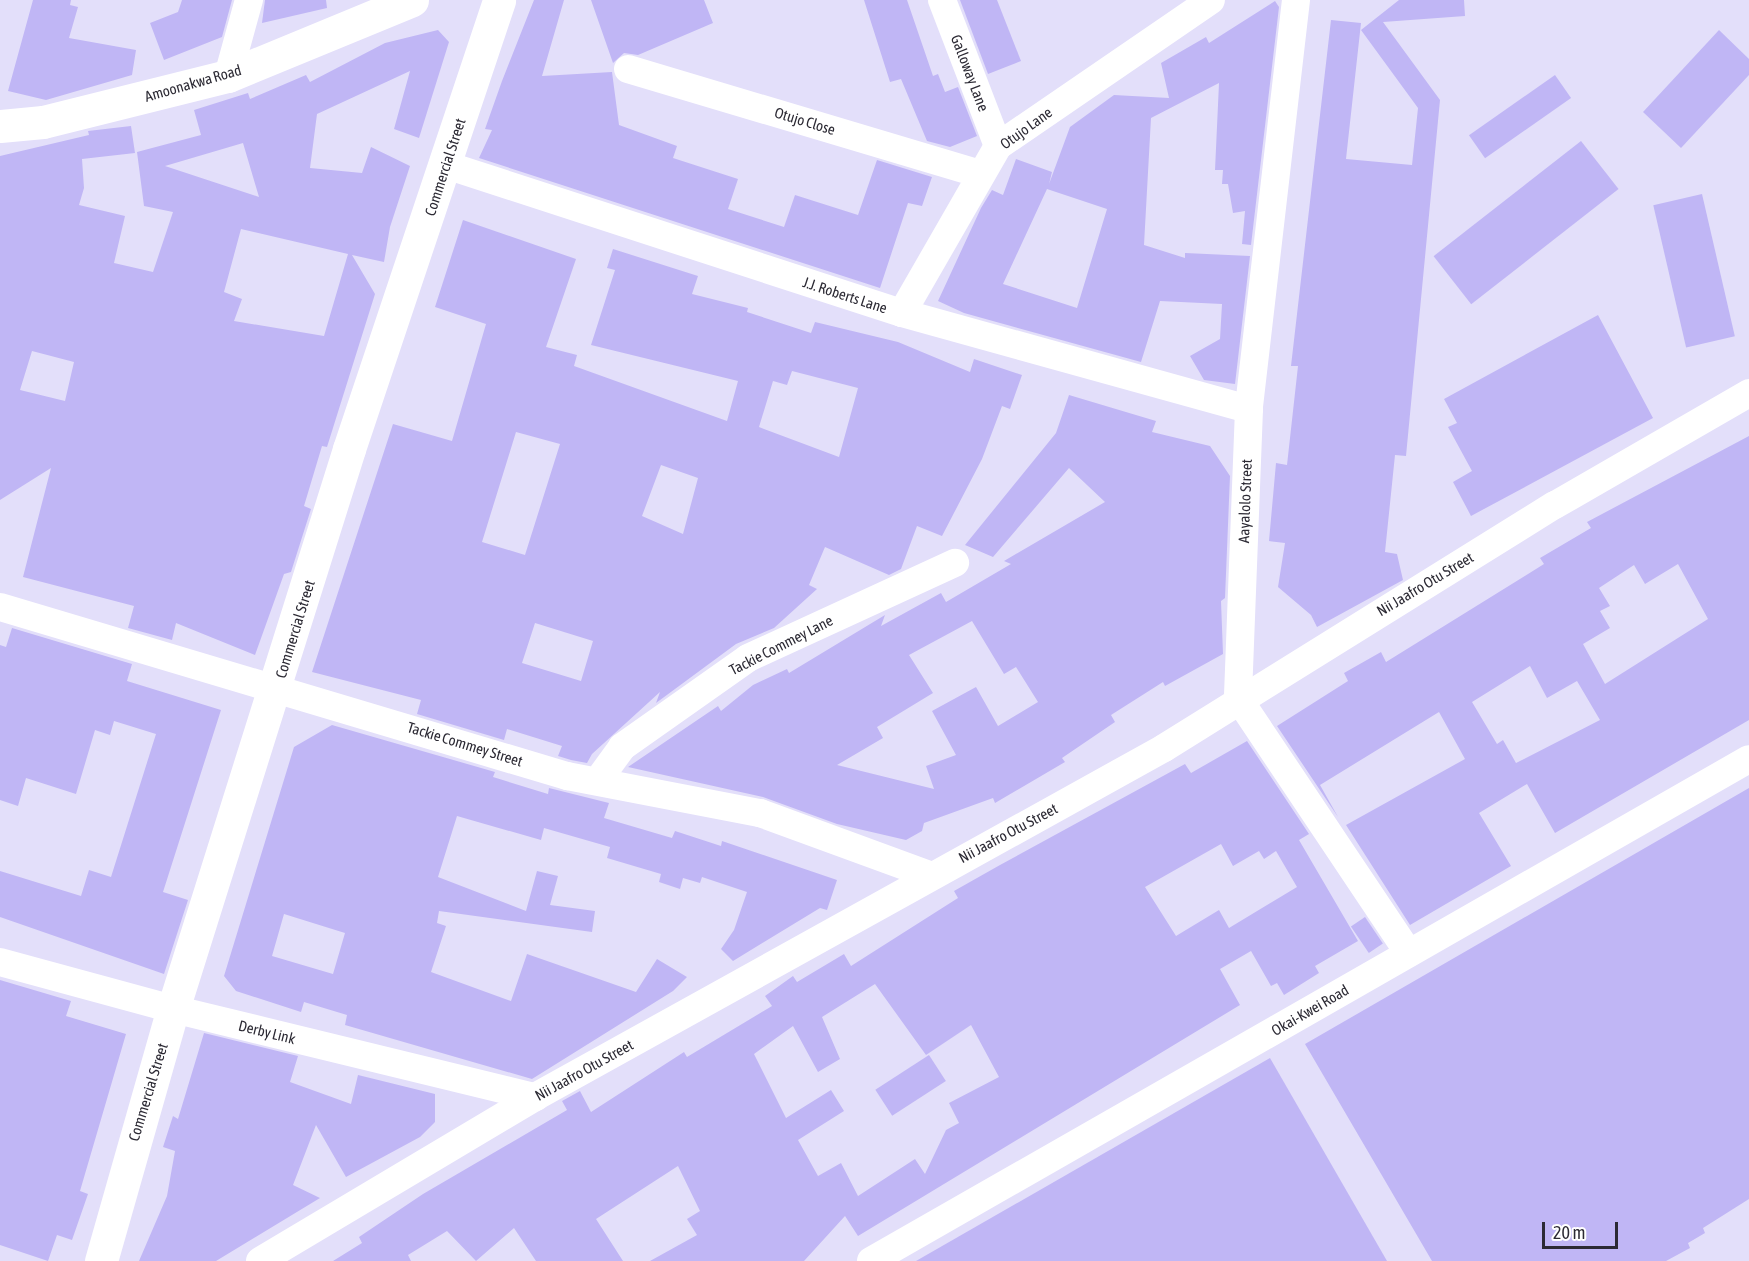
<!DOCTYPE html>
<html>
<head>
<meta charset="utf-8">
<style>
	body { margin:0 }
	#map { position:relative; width:1749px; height:1261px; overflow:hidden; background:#e3dffa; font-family:"Asap Condensed",sans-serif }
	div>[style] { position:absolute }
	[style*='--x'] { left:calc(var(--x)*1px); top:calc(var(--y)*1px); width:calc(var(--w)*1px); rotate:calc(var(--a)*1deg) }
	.building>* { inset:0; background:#c0b6f5; transform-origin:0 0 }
	.minor>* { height:28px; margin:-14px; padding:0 14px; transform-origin:14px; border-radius:14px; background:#fff }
	.tertiary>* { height:33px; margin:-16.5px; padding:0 16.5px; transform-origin:16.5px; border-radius:16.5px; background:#fff }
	span { translate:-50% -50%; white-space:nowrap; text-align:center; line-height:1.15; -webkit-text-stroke:5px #fff; paint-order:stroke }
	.street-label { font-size:15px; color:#2c2a34 }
	.scale { position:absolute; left:1542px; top:1222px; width:76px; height:27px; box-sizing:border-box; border:3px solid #2c2a34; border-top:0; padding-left:8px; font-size:18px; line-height:21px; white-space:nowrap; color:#2c2a34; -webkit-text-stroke:4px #fff; paint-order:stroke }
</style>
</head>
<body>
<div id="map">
	<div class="building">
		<i style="clip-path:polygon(33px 0,71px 0,70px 5px,78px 7px,69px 38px,136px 50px,132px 75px,46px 100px,8px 91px)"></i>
		<i style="clip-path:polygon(182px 0,232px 0,222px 37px,164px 60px,150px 23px,178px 12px)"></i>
		<i style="clip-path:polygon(265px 0,326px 0,327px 8px,262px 23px)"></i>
		<i style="clip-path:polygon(534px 0,564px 0,542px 76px,612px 72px,619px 125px,677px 146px,673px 158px,738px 179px,728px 209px,784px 227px,795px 195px,858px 215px,877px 160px,932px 177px,922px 206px,908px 203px,880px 288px,479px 158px,492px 130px,485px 129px,502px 81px)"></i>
		<i style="clip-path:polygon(591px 0,704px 0,713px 23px,638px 55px,624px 53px,613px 63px)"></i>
		<i style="clip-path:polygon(864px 0,907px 0,933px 76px,938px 74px,945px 92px,958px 87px,977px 136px,950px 147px,927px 141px,901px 79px,890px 82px)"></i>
		<i style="clip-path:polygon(960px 0,997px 0,1021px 61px,988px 74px)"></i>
		<i style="clip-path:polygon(1399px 0,1464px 0,1465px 16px,1383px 22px,1440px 100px,1406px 456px,1395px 455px,1385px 552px,1397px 554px,1403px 580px,1317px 627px,1311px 615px,1278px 587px,1285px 543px,1269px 541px,1276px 463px,1287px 465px,1298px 366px,1291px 366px,1331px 20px,1361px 23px,1346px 159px,1412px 165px,1418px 108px,1361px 30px)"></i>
		<i style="clip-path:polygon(evenodd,1275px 1px,1279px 7px,1251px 245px,1242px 244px,1245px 211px,1233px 213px,1228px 184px,1222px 184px,1223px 170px,1215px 170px,1219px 83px,1151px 118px,1144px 245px,1185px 258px,1185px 253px,1250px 256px,1235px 384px,1204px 380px,1190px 356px,1220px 339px,1222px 304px,1160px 301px,1141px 362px,964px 313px,938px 301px,981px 208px,992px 190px,1003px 195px,1016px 159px,1052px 172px,1049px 184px,1070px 127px,1114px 95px,1169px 98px,1161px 63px,1206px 37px,1209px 43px,1275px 1px,1047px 189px,1107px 209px,1077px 308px,1003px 284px,1047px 189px)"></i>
		<i style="clip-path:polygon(evenodd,438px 30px,449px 42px,419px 138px,394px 129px,410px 71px,317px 114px,310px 168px,362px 173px,371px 147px,410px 166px,390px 227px,384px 262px,352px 255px,375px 294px,327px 447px,322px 446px,304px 506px,311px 509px,291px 572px,284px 574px,255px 655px,176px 623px,172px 640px,128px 628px,134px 606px,23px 577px,51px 468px,0 500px,0 156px,89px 135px,88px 131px,131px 126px,135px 153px,82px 159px,84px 188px,79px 205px,125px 216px,114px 263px,153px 272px,173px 212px,144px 206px,137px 152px,201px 135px,194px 110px,248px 93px,250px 99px,306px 75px,310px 82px,385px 43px,438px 30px,243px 143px,259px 197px,165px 166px,243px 143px,438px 30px,241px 229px,348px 254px,324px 336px,234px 321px,242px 299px,224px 292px,241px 229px,438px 30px,32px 351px,74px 362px,65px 401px,20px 390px,32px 351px)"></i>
		<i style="clip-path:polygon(1719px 30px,1749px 59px,1749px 75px,1681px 148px,1643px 112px)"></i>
		<i style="left:1555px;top:75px;width:28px;height:105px;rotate:55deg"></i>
		<i style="left:1581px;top:141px;width:61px;height:187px;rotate:52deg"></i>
		<i style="left:1702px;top:194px;width:146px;height:50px;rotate:77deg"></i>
		<i style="clip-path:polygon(evenodd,463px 220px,576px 259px,546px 347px,577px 355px,574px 366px,727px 421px,738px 381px,591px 345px,615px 270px,607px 268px,613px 249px,698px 276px,692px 294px,748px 308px,747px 312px,811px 333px,815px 322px,898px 342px,970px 372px,974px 359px,1022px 375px,1010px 409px,1002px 406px,982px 459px,942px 536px,917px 526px,901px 569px,889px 575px,825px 547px,809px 585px,817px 589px,774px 628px,736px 644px,656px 703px,660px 692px,592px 754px,587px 763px,571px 760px,558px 756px,562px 746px,507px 729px,504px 740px,417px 714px,421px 700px,312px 672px,393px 424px,452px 441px,486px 324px,435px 307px,463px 220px,792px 371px,858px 388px,839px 457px,759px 427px,773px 381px,787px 385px,792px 371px,463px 220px,516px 432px,560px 444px,525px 555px,482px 542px,516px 432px,463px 220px,661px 465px,698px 478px,683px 534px,642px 516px,661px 465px,463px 220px,535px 623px,593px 641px,581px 681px,522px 663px,535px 623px)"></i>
		<i style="clip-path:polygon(1598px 315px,1653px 418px,1471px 516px,1453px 482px,1472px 471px,1448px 427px,1457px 423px,1444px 399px)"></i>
		<i style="clip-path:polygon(evenodd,1069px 395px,1156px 421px,1152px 432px,1210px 446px,1230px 476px,1225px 598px,1221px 601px,1223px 654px,1165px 686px,1163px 682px,1111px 715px,1115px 722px,1062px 758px,1065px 762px,995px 803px,993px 798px,924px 823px,922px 831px,906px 840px,837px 824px,763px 797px,628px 767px,718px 706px,721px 711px,753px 685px,787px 669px,789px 673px,885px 615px,881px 626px,941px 593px,946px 602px,1011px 564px,1004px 561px,1105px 502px,1069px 468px,993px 557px,965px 545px,1056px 433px,1069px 395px,972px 621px,1004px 674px,1016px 667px,1038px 702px,998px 726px,976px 687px,932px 711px,956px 755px,926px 766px,934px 789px,837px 765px,883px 738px,877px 727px,933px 693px,909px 655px,972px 621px)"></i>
		<i style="clip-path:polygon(evenodd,1749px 436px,1749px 720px,1555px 833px,1527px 784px,1479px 813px,1511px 866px,1410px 925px,1346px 825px,1465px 759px,1439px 712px,1320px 785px,1338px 817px,1277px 726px,1348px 681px,1344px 673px,1381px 652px,1386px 662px,1544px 564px,1540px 558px,1591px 528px,1587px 522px,1749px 436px,1678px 564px,1708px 619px,1605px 684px,1583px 644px,1610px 628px,1600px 611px,1610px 606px,1599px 588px,1634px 565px,1645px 584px,1678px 564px,1749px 436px,1530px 666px,1547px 698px,1577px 681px,1600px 720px,1516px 763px,1503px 740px,1497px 744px,1472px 702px,1530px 666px)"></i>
		<i style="clip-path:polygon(12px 628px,132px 664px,127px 681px,221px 710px,163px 892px,188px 900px,164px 974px,0 917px,0 871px,81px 896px,89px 870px,111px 877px,156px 734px,114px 721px,110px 735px,95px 730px,76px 794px,26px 778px,18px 806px,0 800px,0 645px,6px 647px)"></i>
		<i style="clip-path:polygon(evenodd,332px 725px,495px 772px,493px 777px,548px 794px,549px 788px,609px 803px,604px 818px,672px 838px,675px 831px,721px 846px,722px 841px,837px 880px,827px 910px,820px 908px,733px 961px,721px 949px,734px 930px,747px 892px,702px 877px,700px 883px,683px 878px,680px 889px,659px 882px,661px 874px,607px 858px,610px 847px,544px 828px,541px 840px,457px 816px,438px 877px,526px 911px,537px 871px,558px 876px,550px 905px,595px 911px,592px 932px,439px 911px,437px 923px,446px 926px,431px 972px,511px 1001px,527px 954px,636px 992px,657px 959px,687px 977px,673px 991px,532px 1079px,345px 1025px,347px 1015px,304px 1002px,301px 1012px,236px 991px,224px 976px,294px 747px,332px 725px,284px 914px,345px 933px,333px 974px,272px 956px,284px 914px)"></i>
		<i style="clip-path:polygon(evenodd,1247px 741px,1309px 834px,1299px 840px,1358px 941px,1315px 966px,1319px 973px,1284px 995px,1277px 983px,1271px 986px,1251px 951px,1220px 969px,1240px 1005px,858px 1236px,845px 1216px,804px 1261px,650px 1261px,697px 1235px,687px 1219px,700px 1211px,678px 1166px,596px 1219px,623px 1261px,536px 1261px,514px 1228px,476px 1261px,447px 1231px,408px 1255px,411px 1261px,333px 1261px,362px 1243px,359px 1237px,423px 1194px,567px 1110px,562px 1101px,580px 1091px,591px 1112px,684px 1052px,687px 1057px,772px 1006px,765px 996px,793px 976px,797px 982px,844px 954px,851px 966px,958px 898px,954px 891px,1000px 865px,1185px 764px,1191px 773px,1247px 741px,1221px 844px,1233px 866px,1259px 851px,1264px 859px,1276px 851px,1297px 887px,1229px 928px,1219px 910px,1176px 936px,1145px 887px,1221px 844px,1247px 741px,875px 984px,926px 1055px,971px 1025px,999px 1077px,949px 1103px,959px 1123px,946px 1130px,925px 1174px,915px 1159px,858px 1196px,841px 1163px,818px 1176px,798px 1140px,844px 1111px,831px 1090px,786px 1118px,754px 1054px,793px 1026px,818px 1072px,840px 1059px,822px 1017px,875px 984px)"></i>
		<i style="clip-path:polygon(1749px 788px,1749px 1199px,1703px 1228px,1705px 1233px,1688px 1243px,1690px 1248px,1666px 1261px,1432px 1261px,1305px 1044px)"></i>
		<i style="left:1365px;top:917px;width:32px;height:17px;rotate:56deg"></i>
		<i style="clip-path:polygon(0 980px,71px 1001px,66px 1016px,126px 1034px,80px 1191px,88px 1194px,72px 1240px,57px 1235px,48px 1261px,0 1245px)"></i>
		<i style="clip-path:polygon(204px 1033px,298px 1056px,290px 1082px,351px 1104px,358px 1075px,435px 1094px,435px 1122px,420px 1137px,346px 1177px,316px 1125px,293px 1185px,320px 1198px,216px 1261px,139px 1261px,167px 1196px,175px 1151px,163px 1147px,173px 1116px,178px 1119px)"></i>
		<i style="left:929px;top:1055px;width:31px;height:64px;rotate:57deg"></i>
		<i style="clip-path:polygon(1270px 1058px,1387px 1261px,916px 1261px)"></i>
	</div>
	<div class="minor">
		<i style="--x:942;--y:0;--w:156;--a:69"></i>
		<i style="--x:1296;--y:0;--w:412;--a:96.6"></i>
		<i style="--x:1249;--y:409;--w:289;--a:92.2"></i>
		<i style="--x:1238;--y:698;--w:307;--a:56.2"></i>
		<i style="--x:628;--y:69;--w:368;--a:16.6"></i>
		<i style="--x:228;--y:76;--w:79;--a:-74.6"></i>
		<i style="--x:446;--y:165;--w:479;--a:18"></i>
		<i style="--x:902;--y:313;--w:360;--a:15.5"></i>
		<i style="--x:902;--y:313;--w:193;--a:-60.1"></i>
		<i style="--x:998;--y:146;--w:258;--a:-34.4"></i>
		<i style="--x:0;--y:607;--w:592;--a:16.6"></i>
		<i style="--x:567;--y:776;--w:197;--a:10.9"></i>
		<i style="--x:760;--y:813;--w:180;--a:20.1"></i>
		<i style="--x:599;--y:779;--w:39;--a:-54"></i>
		<i style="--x:622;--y:747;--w:154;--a:-35.2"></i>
		<i style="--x:748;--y:658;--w:228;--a:-24.7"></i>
		<i style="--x:0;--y:962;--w:179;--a:15.2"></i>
		<i style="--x:173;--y:1009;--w:373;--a:13.7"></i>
		<i style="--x:260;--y:1261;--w:320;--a:-30.8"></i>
		<i style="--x:535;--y:1097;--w:719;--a:-29.02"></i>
		<i style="--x:1164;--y:748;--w:460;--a:-31.9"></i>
		<i style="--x:1555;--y:505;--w:224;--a:-30"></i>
		<i style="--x:871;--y:1261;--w:1011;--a:-29.76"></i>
	</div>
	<div class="tertiary">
		<i style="--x:0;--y:126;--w:43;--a:-5.3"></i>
		<i style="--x:43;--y:122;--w:191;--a:-14"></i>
		<i style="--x:228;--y:76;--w:199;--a:-22.4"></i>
		<i style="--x:101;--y:1261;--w:262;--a:-74.1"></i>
		<i style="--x:173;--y:1009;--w:587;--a:-72.55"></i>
		<i style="--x:349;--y:449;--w:473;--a:-71.5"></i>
	</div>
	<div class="street-label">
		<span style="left:970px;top:73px;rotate:69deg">Galloway Lane</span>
		<span style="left:193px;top:83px;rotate:-16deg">Amoonakwa Road</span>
		<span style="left:805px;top:121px;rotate:17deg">Otujo Close</span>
		<span style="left:1026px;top:128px;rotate:-36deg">Otujo Lane</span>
		<span style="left:445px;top:167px;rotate:-72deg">Commercial Street</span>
		<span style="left:845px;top:295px;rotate:18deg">J.J. Roberts Lane</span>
		<span style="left:1245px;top:501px;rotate:-88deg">Aayalolo Street</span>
		<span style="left:1425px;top:584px;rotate:-31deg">Nii Jaafro Otu Street</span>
		<span style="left:295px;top:629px;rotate:-73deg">Commercial Street</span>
		<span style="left:781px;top:645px;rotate:-27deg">Tackie Commey Lane</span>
		<span style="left:465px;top:744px;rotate:17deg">Tackie Commey Street</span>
		<span style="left:1008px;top:833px;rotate:-28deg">Nii Jaafro Otu Street</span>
		<span style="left:1310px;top:1010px;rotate:-30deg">Okai-Kwei Road</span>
		<span style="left:267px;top:1032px;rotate:14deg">Derby Link</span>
		<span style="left:584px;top:1070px;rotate:-29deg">Nii Jaafro Otu Street</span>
		<span style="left:148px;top:1092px;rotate:-73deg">Commercial Street</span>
	</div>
	<div class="scale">20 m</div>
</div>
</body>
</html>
